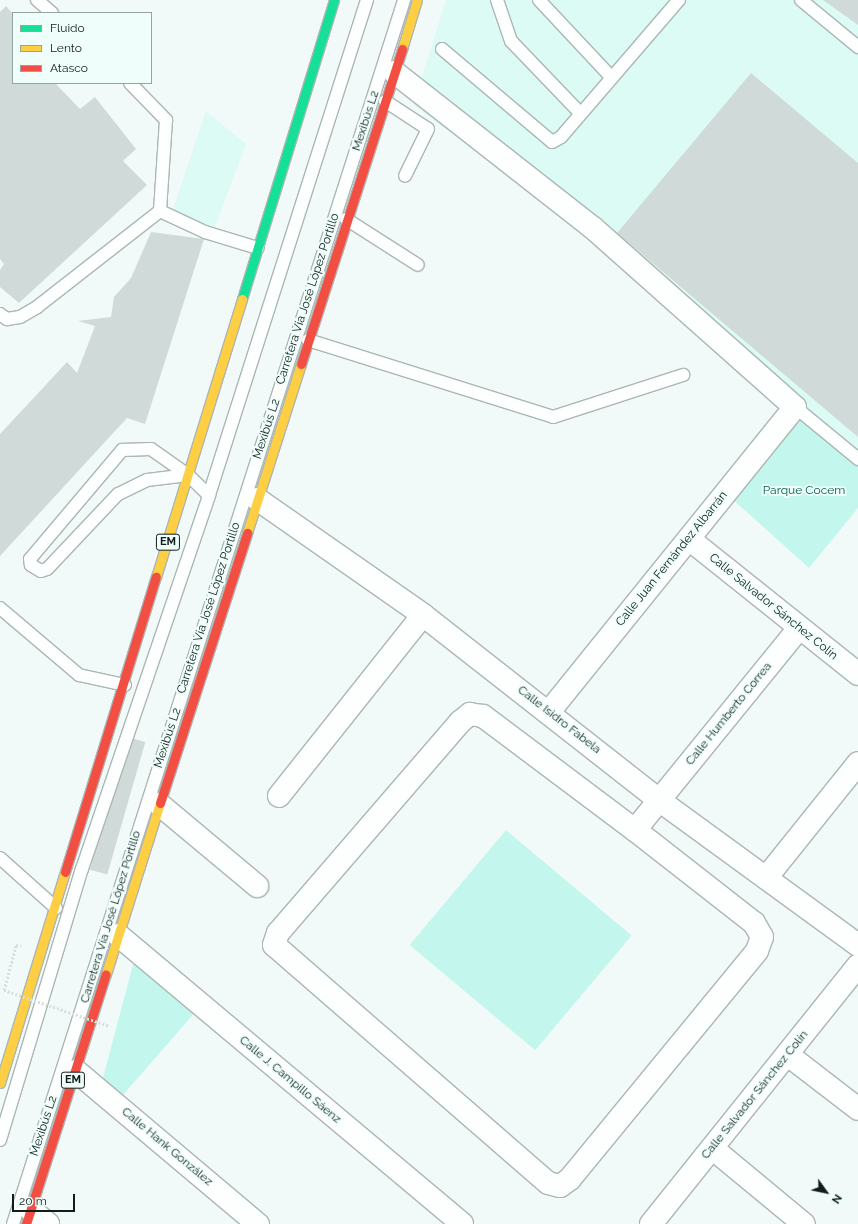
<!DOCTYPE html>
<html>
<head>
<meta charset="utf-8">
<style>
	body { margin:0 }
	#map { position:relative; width:858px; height:1224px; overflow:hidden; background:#f2faf9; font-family:Raleway,sans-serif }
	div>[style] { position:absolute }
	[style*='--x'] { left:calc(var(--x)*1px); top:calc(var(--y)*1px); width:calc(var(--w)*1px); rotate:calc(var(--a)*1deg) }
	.built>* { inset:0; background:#dcfbf5 }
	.green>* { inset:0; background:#c3f7ed; transform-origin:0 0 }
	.building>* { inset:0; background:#d0dbd9; transform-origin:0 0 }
	.path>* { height:2.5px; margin-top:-1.25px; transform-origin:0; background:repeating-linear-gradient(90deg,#dadddd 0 2px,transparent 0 4px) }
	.roads { filter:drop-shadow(1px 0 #acb6b5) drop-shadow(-1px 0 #acb6b5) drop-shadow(0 1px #acb6b5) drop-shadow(0 -1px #acb6b5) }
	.lane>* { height:12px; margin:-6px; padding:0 6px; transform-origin:6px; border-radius:6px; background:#fdfefe }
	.street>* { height:22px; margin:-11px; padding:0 11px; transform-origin:11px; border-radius:11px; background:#fdfefe }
	.fast>* { height:9px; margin:-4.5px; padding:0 4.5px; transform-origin:4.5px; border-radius:4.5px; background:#16e098 }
	.slow>* { height:9px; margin:-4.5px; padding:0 4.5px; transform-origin:4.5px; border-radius:4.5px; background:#ffcf43 }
	.jam>* { height:9px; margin:-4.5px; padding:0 4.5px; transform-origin:4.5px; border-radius:4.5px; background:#f24e42 }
	.path-bridge>* { height:2.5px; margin-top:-1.25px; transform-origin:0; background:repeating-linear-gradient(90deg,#dadddd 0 2px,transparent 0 4px) }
	span { translate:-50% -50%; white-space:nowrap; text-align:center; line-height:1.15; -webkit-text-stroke:4px #effefa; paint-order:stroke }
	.shield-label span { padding:1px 3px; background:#effefa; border:1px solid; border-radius:3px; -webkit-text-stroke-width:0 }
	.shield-label { font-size:11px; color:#0f1e1b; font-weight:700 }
	.street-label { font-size:12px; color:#0f1e1b }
	.park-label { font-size:12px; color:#005c50 }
	.legend { position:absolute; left:12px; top:12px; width:140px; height:72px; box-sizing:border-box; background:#effefa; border:1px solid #95a4a1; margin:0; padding:5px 7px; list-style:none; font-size:12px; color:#0f1e1b }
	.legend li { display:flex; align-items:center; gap:8px; height:20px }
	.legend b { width:20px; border:1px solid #95a4a1 }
	.north { position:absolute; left:806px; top:1172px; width:40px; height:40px; -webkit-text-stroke:3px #effefa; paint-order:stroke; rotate:123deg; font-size:11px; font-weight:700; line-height:16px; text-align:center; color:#0f1e1b }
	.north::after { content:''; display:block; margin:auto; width:14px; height:18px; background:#0f1e1b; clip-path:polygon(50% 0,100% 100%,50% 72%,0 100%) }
	.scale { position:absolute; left:12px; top:1194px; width:63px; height:18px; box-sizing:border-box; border:2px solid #0f1e1b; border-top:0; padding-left:5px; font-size:12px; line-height:14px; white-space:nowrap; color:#0f1e1b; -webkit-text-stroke:3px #effefa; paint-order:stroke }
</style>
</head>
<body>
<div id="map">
	<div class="built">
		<i style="clip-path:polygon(446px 0,858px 0,858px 469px,610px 251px,413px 105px)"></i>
		<i style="clip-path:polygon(206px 111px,246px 144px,215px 227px,172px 212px)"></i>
	</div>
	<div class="green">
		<i style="clip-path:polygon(798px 416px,858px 465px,858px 508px,809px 568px,730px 497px)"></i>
		<i style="left:506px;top:830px;width:164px;height:150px;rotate:40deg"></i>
		<i style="clip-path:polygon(135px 957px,198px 1009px,116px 1103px,100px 1089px)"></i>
	</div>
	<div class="building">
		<i style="clip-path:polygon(823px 0,858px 0,858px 25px)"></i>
		<i style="clip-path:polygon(6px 6px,13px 14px,13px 83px,55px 83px,80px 109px,95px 97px,136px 149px,123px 161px,147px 185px,19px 303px,0 287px,0 270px,4px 264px,0 259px,0 12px)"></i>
		<i style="clip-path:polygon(751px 73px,858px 163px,858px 437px,617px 233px)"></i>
		<i style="clip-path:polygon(151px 232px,204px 239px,145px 424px,127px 418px,0 556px,0 434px,67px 362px,77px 373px,95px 326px,78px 321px,111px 317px,114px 297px,131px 278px)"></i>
		<i style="left:128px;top:737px;width:18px;height:138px;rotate:16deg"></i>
	</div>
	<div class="path">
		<i style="--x:4;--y:990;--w:47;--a:-75.1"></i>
		<i style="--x:16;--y:945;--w:5;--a:11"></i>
	</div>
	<div class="roads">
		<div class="lane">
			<i style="--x:37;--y:0;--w:20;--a:41"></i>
			<i style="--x:497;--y:0;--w:43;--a:71.1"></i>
			<i style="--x:511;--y:41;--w:100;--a:46.2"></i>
			<i style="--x:539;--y:0;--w:104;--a:46.9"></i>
			<i style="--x:801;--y:0;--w:74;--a:39.5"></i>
			<i style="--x:442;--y:49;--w:144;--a:40.2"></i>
			<i style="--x:552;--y:142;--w:10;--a:-29"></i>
			<i style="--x:561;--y:137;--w:181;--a:-49.3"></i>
			<i style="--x:130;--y:83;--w:52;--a:45.8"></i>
			<i style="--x:166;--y:120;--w:91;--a:93.8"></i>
			<i style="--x:160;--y:211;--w:50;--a:25"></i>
			<i style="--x:205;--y:232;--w:55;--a:16.8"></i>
			<i style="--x:385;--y:101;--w:51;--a:33.1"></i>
			<i style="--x:428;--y:129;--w:52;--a:116.1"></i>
			<i style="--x:346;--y:219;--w:85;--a:32.6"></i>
			<i style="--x:0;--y:314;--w:9;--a:36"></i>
			<i style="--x:7;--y:319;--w:13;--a:-9"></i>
			<i style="--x:20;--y:317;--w:20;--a:-30"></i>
			<i style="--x:37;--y:307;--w:156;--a:-38"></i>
			<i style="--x:308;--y:340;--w:257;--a:17.4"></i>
			<i style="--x:553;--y:417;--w:137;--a:-17.9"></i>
			<i style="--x:795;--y:407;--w:82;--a:39.5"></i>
			<i style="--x:188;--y:475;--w:41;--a:173"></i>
			<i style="--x:147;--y:480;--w:32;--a:154"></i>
			<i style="--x:118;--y:494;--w:103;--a:133.4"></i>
			<i style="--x:47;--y:569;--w:6;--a:162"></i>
			<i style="--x:41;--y:571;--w:12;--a:-149"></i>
			<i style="--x:31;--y:565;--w:6;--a:-99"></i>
			<i style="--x:30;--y:559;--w:143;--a:-49.8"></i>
			<i style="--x:122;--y:450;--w:29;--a:-2"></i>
			<i style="--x:151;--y:449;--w:45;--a:35.1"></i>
			<i style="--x:188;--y:475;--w:29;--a:44"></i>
			<i style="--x:0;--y:608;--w:104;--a:40.3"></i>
			<i style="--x:79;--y:675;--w:47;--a:12.3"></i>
			<i style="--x:0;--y:858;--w:75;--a:41.8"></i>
			<i style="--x:0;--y:1140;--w:283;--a:-73.2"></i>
			<i style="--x:82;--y:869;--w:395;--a:-71.2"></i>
			<i style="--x:209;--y:495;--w:520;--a:-72.3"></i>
			<i style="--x:13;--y:1224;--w:1285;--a:-72.28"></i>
		</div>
		<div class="street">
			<i style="--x:394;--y:72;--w:251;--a:38.1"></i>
			<i style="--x:592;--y:227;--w:271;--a:41.6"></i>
			<i style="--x:795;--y:407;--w:390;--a:128.9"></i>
			<i style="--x:257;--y:499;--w:203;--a:34.9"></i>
			<i style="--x:423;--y:615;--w:300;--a:38.1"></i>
			<i style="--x:659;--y:800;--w:246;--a:36.1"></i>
			<i style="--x:689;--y:539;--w:216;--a:38.6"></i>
			<i style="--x:470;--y:714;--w:13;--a:9"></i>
			<i style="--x:483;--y:716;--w:190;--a:36.9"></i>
			<i style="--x:635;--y:830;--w:151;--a:38"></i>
			<i style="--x:754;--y:923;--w:16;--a:60"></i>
			<i style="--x:762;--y:937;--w:15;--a:110"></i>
			<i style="--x:757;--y:951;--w:295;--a:129.4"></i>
			<i style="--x:570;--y:1179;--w:12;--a:145"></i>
			<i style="--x:560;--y:1186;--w:12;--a:-166"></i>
			<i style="--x:548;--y:1183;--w:363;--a:-139"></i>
			<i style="--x:274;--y:945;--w:13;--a:-72"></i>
			<i style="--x:278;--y:933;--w:279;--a:-49.2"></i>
			<i style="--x:460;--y:722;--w:13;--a:-39"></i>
			<i style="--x:279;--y:796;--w:231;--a:-51.5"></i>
			<i style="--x:159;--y:804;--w:128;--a:39.9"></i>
			<i style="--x:635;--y:830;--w:260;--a:-50.9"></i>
			<i style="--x:766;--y:878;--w:147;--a:-51.3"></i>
			<i style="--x:118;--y:935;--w:449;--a:40"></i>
			<i style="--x:788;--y:1055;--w:88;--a:37.6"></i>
			<i style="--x:76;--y:1071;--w:238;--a:40.1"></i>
			<i style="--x:712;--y:1148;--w:119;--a:39.6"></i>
			<i style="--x:31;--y:1210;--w:22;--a:39"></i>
			<i style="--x:651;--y:1224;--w:331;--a:-51.3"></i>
		</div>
		<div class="fast">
			<i style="--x:242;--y:299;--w:313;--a:-72.9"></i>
		</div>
		<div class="slow">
			<i style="--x:402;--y:49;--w:51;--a:-73"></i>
			<i style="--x:247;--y:533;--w:177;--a:-72.3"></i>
			<i style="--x:156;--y:577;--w:291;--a:-72.8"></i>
			<i style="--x:106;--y:974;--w:179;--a:-72.5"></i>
			<i style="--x:0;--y:1083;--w:221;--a:-72.9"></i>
		</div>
		<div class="jam">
			<i style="--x:301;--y:364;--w:331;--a:-72.2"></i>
			<i style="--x:160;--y:803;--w:284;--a:-72.1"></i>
			<i style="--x:65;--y:872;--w:309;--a:-72.9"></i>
			<i style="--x:26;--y:1224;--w:262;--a:-72.3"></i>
		</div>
	</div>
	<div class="path-bridge">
		<i style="--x:4;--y:990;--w:111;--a:18.9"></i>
	</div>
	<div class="shield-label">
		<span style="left:168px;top:542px">EM</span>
		<span style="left:73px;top:1080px">EM</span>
	</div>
	<div class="street-label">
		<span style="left:366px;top:121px;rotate:-72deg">Mexibús L2</span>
		<span style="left:308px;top:299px;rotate:-72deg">Carretera Vía José López Portillo</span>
		<span style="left:267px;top:429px;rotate:-72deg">Mexibús L2</span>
		<span style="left:672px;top:559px;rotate:-51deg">Calle Juan Fernández Albarrán</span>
		<span style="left:773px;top:607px;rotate:39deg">Calle Salvador Sánchez Colín</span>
		<span style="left:209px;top:608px;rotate:-72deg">Carretera Vía José López Portillo</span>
		<span style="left:729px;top:714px;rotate:-51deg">Calle Humberto Correa</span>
		<span style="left:559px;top:720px;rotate:38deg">Calle Isidro Fabela</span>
		<span style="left:168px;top:738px;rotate:-72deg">Mexibús L2</span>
		<span style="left:111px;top:917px;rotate:-73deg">Carretera Vía José López Portillo</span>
		<span style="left:290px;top:1080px;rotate:40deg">Calle J. Campillo Sáenz</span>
		<span style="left:755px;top:1095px;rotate:-51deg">Calle Salvador Sánchez Colín</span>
		<span style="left:44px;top:1126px;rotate:-72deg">Mexibús L2</span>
		<span style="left:167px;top:1147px;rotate:40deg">Calle Hank González</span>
	</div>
	<div class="park-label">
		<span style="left:804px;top:491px">Parque Cocem</span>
	</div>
	<ul class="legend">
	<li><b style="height:5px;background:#16e098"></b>Fluido</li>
	<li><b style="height:5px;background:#ffcf43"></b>Lento</li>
	<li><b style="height:5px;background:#f24e42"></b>Atasco</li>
	</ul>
	<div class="north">N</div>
	<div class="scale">20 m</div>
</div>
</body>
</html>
